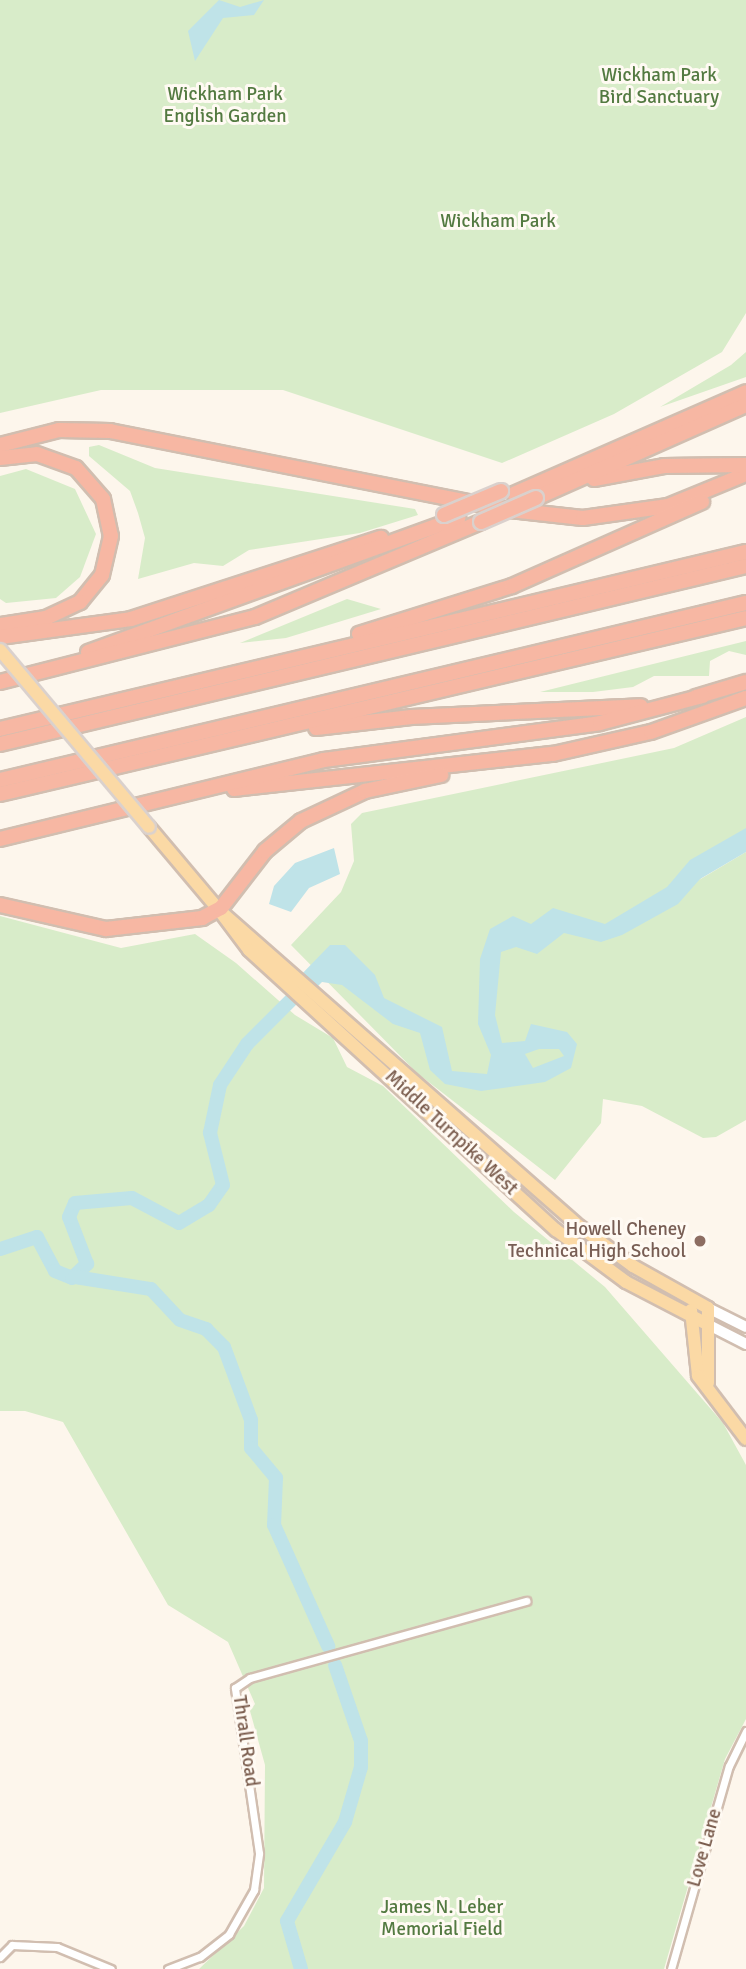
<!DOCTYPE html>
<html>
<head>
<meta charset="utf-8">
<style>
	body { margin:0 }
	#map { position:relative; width:746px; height:1969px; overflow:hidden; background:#fdf6ec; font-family:Signika,sans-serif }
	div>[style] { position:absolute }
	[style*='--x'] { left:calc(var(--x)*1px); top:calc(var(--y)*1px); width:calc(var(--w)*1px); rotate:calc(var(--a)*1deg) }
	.green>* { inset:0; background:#d8ecc9 }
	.water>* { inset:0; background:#bfe3e8 }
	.river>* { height:14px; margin:-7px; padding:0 7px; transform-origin:7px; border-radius:7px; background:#bfe3e8 }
	.roads { filter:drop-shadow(2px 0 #d1beb0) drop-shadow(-2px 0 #d1beb0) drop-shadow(0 2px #d1beb0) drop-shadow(0 -2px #d1beb0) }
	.minor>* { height:7px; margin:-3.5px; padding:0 3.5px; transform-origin:3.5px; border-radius:3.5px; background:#fff }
	.secondary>* { height:10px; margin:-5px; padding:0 5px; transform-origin:5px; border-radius:5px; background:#fff }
	.primary>* { height:12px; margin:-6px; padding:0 6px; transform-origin:6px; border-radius:6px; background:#fbd9a5 }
	.motorway>* { height:14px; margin:-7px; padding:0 7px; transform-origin:7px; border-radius:7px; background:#f7b7a3 }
	.bridges { filter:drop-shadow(2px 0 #dad1cd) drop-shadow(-2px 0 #dad1cd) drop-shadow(0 2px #dad1cd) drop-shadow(0 -2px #dad1cd) }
	.primary-bridge>* { height:12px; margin:-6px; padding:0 6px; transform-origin:6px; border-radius:6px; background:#fbd9a5 }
	.motorway-bridge>* { height:14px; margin:-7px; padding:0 7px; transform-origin:7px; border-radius:7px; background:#f7b7a3 }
	.dots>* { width:19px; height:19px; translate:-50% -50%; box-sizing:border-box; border:4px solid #fffaf3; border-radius:50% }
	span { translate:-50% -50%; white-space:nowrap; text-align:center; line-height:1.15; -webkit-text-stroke:6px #fffaf3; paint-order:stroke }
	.park-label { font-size:19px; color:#537a41 }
	.street-label { font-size:19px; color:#7a5c4d }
	.education-label { font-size:19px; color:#785e54 }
	.right { translate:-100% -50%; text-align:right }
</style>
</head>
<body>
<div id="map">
	<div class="green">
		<i style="clip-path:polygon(0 0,746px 0,746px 313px,722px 352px,614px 414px,502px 463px,283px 390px,101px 390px,0 413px)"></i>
		<i style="clip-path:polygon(746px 352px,746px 377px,660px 407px,731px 365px)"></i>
		<i style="clip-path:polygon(99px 445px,155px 468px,415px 509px,418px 515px,360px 533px,249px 550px,223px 566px,194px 563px,138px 579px,145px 538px,138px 513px,130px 491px,89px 456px,89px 447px)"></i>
		<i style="clip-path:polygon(26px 469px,75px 489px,96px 534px,80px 577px,56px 598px,6px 603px,0 599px,0 476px)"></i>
		<i style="clip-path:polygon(347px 599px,381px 609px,286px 638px,240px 643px)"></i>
		<i style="clip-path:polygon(746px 641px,746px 655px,729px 651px,710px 661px,709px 676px,654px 676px,633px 687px,593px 692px,540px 692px)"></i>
		<i style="clip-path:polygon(746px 717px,746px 840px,699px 880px,746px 852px,746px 1120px,716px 1137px,703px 1138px,642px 1106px,603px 1099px,601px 1123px,555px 1180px,417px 1073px,291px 945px,341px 892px,354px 861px,351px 824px,362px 813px,674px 748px)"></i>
		<i style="clip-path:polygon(0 916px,121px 948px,195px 934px,236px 963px,295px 1015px,333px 1038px,347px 1067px,383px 1086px,514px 1212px,605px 1287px,723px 1423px,746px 1465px,746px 1719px,725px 1759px,664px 1969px,199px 1969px,244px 1926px,264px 1888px,265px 1765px,250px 1711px,255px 1704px,228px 1642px,168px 1605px,63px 1422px,25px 1411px,0 1411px)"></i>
	</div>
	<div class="water">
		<i style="clip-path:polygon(219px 0,240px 7px,264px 0,254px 15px,223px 18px,195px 61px,188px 31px)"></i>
		<i style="clip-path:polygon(evenodd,746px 828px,746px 852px,700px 879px,678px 904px,622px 935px,601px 942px,564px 933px,537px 954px,516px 947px,501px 952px,495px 1015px,502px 1043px,525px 1041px,531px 1024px,567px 1032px,577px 1044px,571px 1068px,545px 1082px,481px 1091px,445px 1084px,430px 1070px,420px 1033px,393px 1024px,342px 985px,322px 982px,312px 992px,297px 979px,330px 945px,345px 945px,375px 975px,384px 998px,442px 1027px,452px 1071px,487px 1074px,491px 1055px,478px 1024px,480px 959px,490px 929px,513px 916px,531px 924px,553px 908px,605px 924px,667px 887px,690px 860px,746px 828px,539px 1049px,559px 1049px,564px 1056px,533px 1068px,525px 1054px,539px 1049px)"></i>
		<i style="clip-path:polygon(334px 848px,340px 874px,309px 888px,291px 912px,269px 904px,274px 886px,295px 863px)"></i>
	</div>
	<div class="river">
		<i style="--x:0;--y:1249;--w:39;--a:-18"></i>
		<i style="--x:37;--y:1237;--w:38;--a:62"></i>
		<i style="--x:55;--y:1271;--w:18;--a:22"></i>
		<i style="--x:72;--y:1278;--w:21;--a:-43"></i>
		<i style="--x:87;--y:1264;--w:50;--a:-111"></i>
		<i style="--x:69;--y:1217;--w:15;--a:-67"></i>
		<i style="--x:75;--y:1203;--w:57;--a:-5"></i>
		<i style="--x:132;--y:1198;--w:53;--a:28"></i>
		<i style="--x:179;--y:1223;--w:35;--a:-31"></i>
		<i style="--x:209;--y:1205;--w:24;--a:-55"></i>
		<i style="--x:223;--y:1185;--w:54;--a:-104"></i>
		<i style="--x:210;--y:1133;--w:49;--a:-78.2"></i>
		<i style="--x:220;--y:1085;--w:49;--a:-56.6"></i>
		<i style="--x:247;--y:1044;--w:81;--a:-45"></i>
		<i style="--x:75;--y:1277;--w:77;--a:9"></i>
		<i style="--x:151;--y:1289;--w:42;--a:46.9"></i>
		<i style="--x:180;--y:1320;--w:28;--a:19"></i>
		<i style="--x:206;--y:1329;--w:25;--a:45"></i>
		<i style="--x:224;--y:1347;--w:78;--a:69.7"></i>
		<i style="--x:251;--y:1420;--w:28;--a:90"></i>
		<i style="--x:251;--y:1448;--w:39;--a:50"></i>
		<i style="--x:276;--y:1478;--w:47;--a:92.4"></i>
		<i style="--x:274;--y:1525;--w:133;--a:65.9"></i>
		<i style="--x:301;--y:1969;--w:50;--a:-106.3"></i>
		<i style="--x:287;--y:1921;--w:115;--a:-59.6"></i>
		<i style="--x:345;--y:1822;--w:57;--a:-73.8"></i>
		<i style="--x:361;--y:1767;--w:26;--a:-90"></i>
		<i style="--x:361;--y:1741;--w:80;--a:-108.9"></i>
	</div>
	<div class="roads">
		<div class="minor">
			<i style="--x:0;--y:1957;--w:17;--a:-45"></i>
			<i style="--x:12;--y:1945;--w:45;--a:2.5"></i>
			<i style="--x:57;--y:1947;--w:58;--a:22.2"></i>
			<i style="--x:168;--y:1969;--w:34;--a:-21"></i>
			<i style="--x:200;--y:1957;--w:37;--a:-38"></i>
			<i style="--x:229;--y:1934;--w:51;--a:-60.4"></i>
			<i style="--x:254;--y:1890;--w:37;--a:-82"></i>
			<i style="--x:259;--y:1853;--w:167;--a:-98.3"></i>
			<i style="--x:235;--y:1688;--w:18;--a:-34"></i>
			<i style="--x:250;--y:1678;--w:287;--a:-15.6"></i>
			<i style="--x:671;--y:1969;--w:211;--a:-74.1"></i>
			<i style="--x:729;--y:1766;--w:39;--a:-64"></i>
		</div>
		<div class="secondary">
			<i style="--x:708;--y:1308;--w:42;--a:26.6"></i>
			<i style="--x:707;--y:1324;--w:44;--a:27.1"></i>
		</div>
		<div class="primary">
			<i style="--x:149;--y:827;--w:109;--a:49.9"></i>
			<i style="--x:219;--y:910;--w:474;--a:41.3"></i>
			<i style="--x:575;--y:1223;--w:72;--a:36.6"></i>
			<i style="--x:633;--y:1266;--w:86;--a:29.2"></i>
			<i style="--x:708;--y:1308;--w:75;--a:90"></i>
			<i style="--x:219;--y:910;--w:50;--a:53.1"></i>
			<i style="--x:249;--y:950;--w:416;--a:42.4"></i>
			<i style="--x:556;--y:1230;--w:87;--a:36.6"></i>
			<i style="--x:626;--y:1282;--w:91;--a:27.4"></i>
			<i style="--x:691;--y:1310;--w:66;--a:83.9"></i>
			<i style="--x:698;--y:1376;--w:79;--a:52.7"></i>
		</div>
		<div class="motorway">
			<i style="--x:0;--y:445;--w:61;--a:-14.3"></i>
			<i style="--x:59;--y:430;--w:51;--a:1.1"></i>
			<i style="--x:110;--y:431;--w:408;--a:11.2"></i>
			<i style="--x:510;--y:510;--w:73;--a:6.3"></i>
			<i style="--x:583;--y:518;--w:86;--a:-8"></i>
			<i style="--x:668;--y:506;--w:84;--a:-22.3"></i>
			<i style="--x:0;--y:458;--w:37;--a:-6"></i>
			<i style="--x:37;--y:454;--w:41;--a:19.7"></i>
			<i style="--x:76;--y:468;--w:41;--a:48.9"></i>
			<i style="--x:103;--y:499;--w:38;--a:78"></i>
			<i style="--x:111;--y:536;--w:40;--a:103"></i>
			<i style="--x:102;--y:575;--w:35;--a:129"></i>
			<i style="--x:80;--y:602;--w:38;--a:155"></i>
			<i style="--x:46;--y:618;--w:47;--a:171.3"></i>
			<i style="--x:594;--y:479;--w:71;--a:-10.5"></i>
			<i style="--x:664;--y:466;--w:82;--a:-0.7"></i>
			<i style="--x:514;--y:494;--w:253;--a:-23.7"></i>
			<i style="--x:536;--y:498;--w:230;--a:-23.9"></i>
			<i style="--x:359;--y:634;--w:160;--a:-17.4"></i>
			<i style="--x:512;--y:586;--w:208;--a:-23.9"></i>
			<i style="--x:0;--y:637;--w:132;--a:-7.8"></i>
			<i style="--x:131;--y:619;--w:263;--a:-18"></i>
			<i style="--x:88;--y:652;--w:394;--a:-19.9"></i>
			<i style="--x:0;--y:682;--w:263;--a:-14.3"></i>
			<i style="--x:255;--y:617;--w:245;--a:-22.8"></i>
			<i style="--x:696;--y:697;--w:52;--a:-16.7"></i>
			<i style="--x:316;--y:728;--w:96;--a:-6.6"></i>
			<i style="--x:411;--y:717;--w:230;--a:-2.7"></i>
			<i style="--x:0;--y:729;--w:767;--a:-13.35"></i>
			<i style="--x:0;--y:744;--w:767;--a:-13.42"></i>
			<i style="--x:0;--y:780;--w:767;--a:-13.35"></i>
			<i style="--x:234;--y:789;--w:321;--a:-6.3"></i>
			<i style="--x:553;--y:754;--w:100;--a:-12.7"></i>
			<i style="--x:651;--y:732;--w:101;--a:-19.7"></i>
			<i style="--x:0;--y:794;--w:766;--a:-13.27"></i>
			<i style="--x:0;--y:839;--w:333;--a:-13.7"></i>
			<i style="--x:324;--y:760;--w:278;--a:-7.6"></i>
			<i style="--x:600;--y:723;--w:106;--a:-14.7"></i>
			<i style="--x:0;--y:905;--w:109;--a:12.8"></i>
			<i style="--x:106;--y:929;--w:97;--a:-6.5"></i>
			<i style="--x:202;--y:918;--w:21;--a:-28"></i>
			<i style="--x:221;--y:908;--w:72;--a:-52.3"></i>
			<i style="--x:265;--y:851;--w:47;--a:-39.8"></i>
			<i style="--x:301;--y:821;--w:71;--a:-25.1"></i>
			<i style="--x:365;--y:791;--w:78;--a:-11.9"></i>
		</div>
	</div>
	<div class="bridges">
		<div class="primary-bridge">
			<i style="--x:0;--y:650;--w:231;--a:49.9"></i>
		</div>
		<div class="motorway-bridge">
			<i style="--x:444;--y:515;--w:62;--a:-22.8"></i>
			<i style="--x:481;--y:522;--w:60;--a:-23.6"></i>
		</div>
	</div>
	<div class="dots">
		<i style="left:700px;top:1241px;background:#8d6e63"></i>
	</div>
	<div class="park-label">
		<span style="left:659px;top:87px">Wickham Park<br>Bird Sanctuary</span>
		<span style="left:225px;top:106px">Wickham Park<br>English Garden</span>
		<span style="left:498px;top:222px">Wickham Park</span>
		<span style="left:442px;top:1919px">James N. Leber<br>Memorial Field</span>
	</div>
	<div class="street-label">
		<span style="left:451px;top:1133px;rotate:43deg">Middle Turnpike West</span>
		<span style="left:245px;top:1741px;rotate:82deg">Thrall Road</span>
		<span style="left:705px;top:1848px;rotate:-74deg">Love Lane</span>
	</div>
	<div class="education-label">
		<span class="right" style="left:686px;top:1241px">Howell Cheney<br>Technical High School</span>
	</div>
</div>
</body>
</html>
